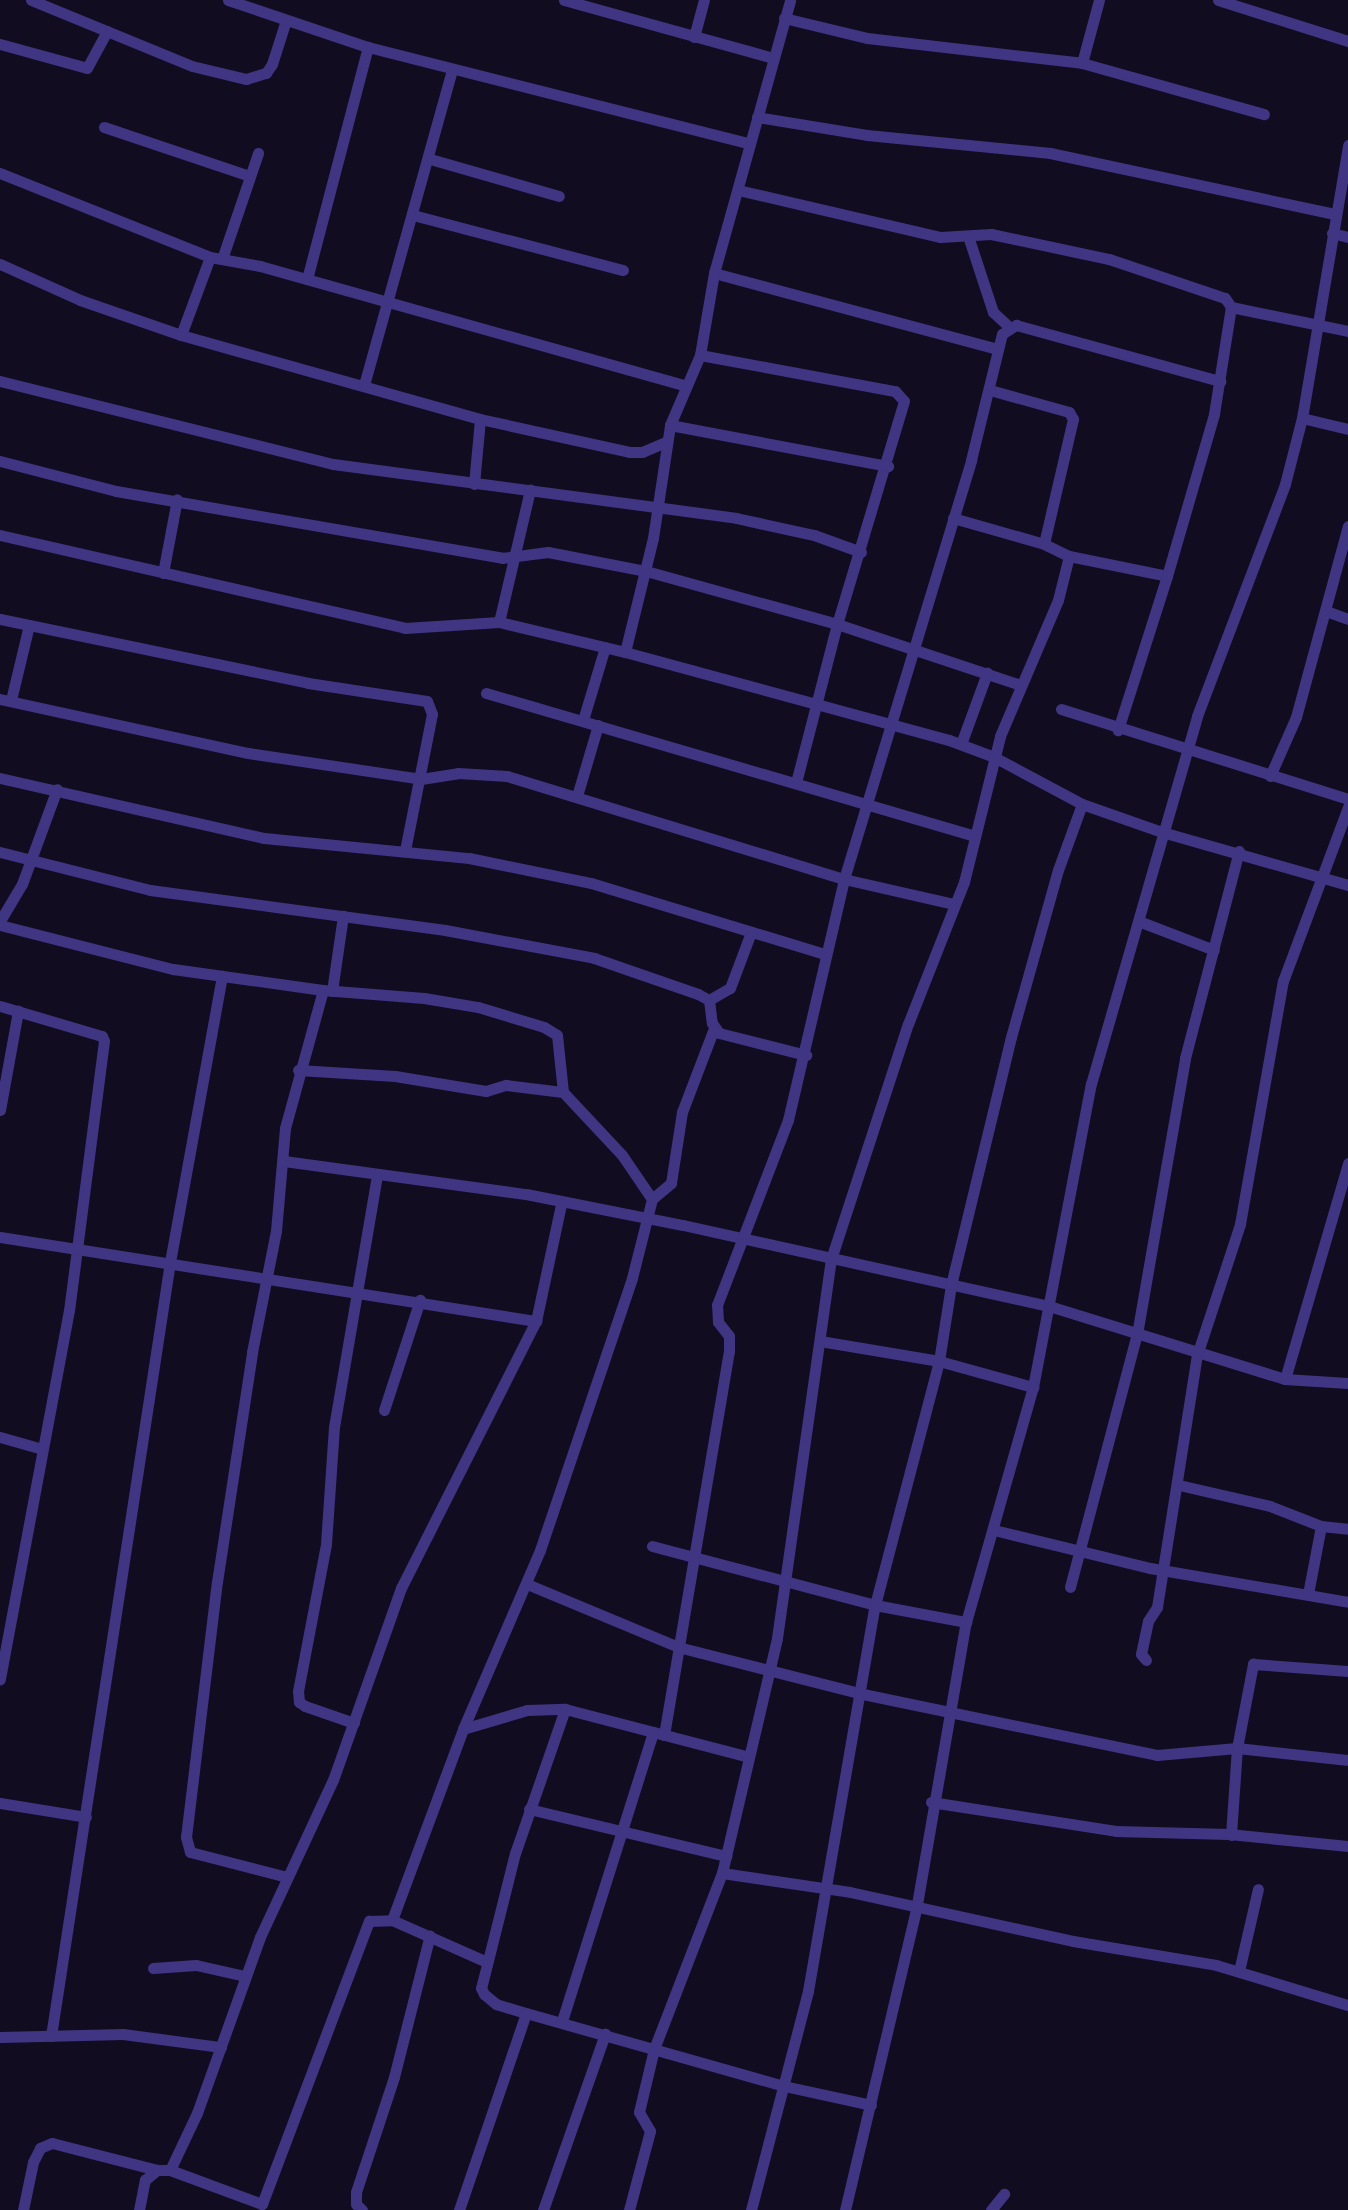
<!DOCTYPE html>
<html>
<head>
<meta charset="utf-8">
<style>
	body { margin:0 }
	#map { position:relative; width:1348px; height:2210px; overflow:hidden; background:#120c21; font-family:"Fira Sans Condensed",sans-serif }
	div>[style] { position:absolute }
	[style*='--x'] { left:calc(var(--x)*1px); top:calc(var(--y)*1px); width:calc(var(--w)*1px); rotate:calc(var(--a)*1deg) }
	.minor>* { height:11px; margin:-5.5px; padding:0 5.5px; transform-origin:5.5px; border-radius:5.5px; background:#403582 }
	span { translate:-50% -50%; white-space:nowrap; text-align:center; line-height:1.15; -webkit-text-stroke:10px #120c21; paint-order:stroke }
</style>
</head>
<body>
<div id="map">
	<div class="minor">
		<i style="--x:31;--y:0;--w:174;--a:22.3"></i>
		<i style="--x:192;--y:66;--w:56;--a:13.5"></i>
		<i style="--x:246;--y:79;--w:21;--a:-17"></i>
		<i style="--x:266;--y:73;--w:11;--a:-56"></i>
		<i style="--x:272;--y:64;--w:46;--a:-72.3"></i>
		<i style="--x:228;--y:0;--w:148;--a:18.6"></i>
		<i style="--x:368;--y:47;--w:394;--a:14.2"></i>
		<i style="--x:564;--y:0;--w:217;--a:15.5"></i>
		<i style="--x:1218;--y:0;--w:136;--a:17.5"></i>
		<i style="--x:784;--y:18;--w:85;--a:13.5"></i>
		<i style="--x:867;--y:38;--w:216;--a:6.6"></i>
		<i style="--x:1082;--y:63;--w:189;--a:15.7"></i>
		<i style="--x:694;--y:37;--w:38;--a:-75"></i>
		<i style="--x:0;--y:44;--w:90;--a:15.4"></i>
		<i style="--x:87;--y:68;--w:42;--a:-61.6"></i>
		<i style="--x:1082;--y:63;--w:65;--a:-74.9"></i>
		<i style="--x:757;--y:117;--w:111;--a:9.3"></i>
		<i style="--x:867;--y:135;--w:184;--a:5.6"></i>
		<i style="--x:1050;--y:153;--w:291;--a:12.1"></i>
		<i style="--x:104;--y:127;--w:154;--a:18.6"></i>
		<i style="--x:430;--y:159;--w:134;--a:16"></i>
		<i style="--x:0;--y:173;--w:226;--a:21.8"></i>
		<i style="--x:210;--y:257;--w:51;--a:10.2"></i>
		<i style="--x:260;--y:266;--w:443;--a:15.7"></i>
		<i style="--x:738;--y:190;--w:207;--a:13.1"></i>
		<i style="--x:940;--y:237;--w:51;--a:-3.4"></i>
		<i style="--x:991;--y:234;--w:121;--a:12"></i>
		<i style="--x:1109;--y:259;--w:122;--a:18.6"></i>
		<i style="--x:1225;--y:298;--w:11;--a:56"></i>
		<i style="--x:1231;--y:307;--w:119;--a:11.6"></i>
		<i style="--x:413;--y:215;--w:217;--a:14.7"></i>
		<i style="--x:1332;--y:233;--w:16;--a:14"></i>
		<i style="--x:968;--y:236;--w:80;--a:71.8"></i>
		<i style="--x:993;--y:312;--w:21;--a:43"></i>
		<i style="--x:222;--y:259;--w:112;--a:-71.2"></i>
		<i style="--x:0;--y:264;--w:88;--a:24.2"></i>
		<i style="--x:80;--y:300;--w:107;--a:19.1"></i>
		<i style="--x:181;--y:335;--w:311;--a:15.7"></i>
		<i style="--x:480;--y:419;--w:154;--a:12.4"></i>
		<i style="--x:630;--y:452;--w:12;--a:0"></i>
		<i style="--x:642;--y:452;--w:26;--a:-23"></i>
		<i style="--x:714;--y:273;--w:294;--a:15"></i>
		<i style="--x:307;--y:279;--w:240;--a:-75.3"></i>
		<i style="--x:181;--y:335;--w:83;--a:-69.6"></i>
		<i style="--x:700;--y:355;--w:198;--a:10.5"></i>
		<i style="--x:895;--y:391;--w:13;--a:48"></i>
		<i style="--x:904;--y:401;--w:233;--a:106.7"></i>
		<i style="--x:837;--y:624;--w:164;--a:104.5"></i>
		<i style="--x:0;--y:381;--w:343;--a:14"></i>
		<i style="--x:333;--y:464;--w:407;--a:7.6"></i>
		<i style="--x:736;--y:518;--w:80;--a:12.3"></i>
		<i style="--x:814;--y:535;--w:50;--a:19.9"></i>
		<i style="--x:364;--y:385;--w:327;--a:-74.4"></i>
		<i style="--x:990;--y:390;--w:82;--a:15.6"></i>
		<i style="--x:1069;--y:412;--w:8;--a:60"></i>
		<i style="--x:1073;--y:419;--w:128;--a:103.1"></i>
		<i style="--x:1302;--y:418;--w:47;--a:13.4"></i>
		<i style="--x:670;--y:425;--w:222;--a:10.7"></i>
		<i style="--x:0;--y:461;--w:120;--a:14.5"></i>
		<i style="--x:116;--y:491;--w:392;--a:9.8"></i>
		<i style="--x:502;--y:558;--w:46;--a:-7.4"></i>
		<i style="--x:548;--y:552;--w:100;--a:11"></i>
		<i style="--x:646;--y:571;--w:198;--a:15.5"></i>
		<i style="--x:837;--y:624;--w:193;--a:18.4"></i>
		<i style="--x:474;--y:484;--w:65;--a:-84.7"></i>
		<i style="--x:953;--y:518;--w:95;--a:15.9"></i>
		<i style="--x:1044;--y:544;--w:28;--a:26"></i>
		<i style="--x:1069;--y:556;--w:100;--a:11.5"></i>
		<i style="--x:1167;--y:576;--w:162;--a:107.7"></i>
		<i style="--x:0;--y:535;--w:416;--a:12.9"></i>
		<i style="--x:405;--y:628;--w:94;--a:-3.7"></i>
		<i style="--x:499;--y:622;--w:130;--a:13.4"></i>
		<i style="--x:625;--y:652;--w:336;--a:15.2"></i>
		<i style="--x:949;--y:740;--w:48;--a:20.7"></i>
		<i style="--x:994;--y:757;--w:100;--a:28.1"></i>
		<i style="--x:1082;--y:804;--w:85;--a:19.3"></i>
		<i style="--x:1162;--y:832;--w:193;--a:15.9"></i>
		<i style="--x:163;--y:573;--w:75;--a:-79.3"></i>
		<i style="--x:1167;--y:576;--w:169;--a:-73.8"></i>
		<i style="--x:1214;--y:414;--w:108;--a:-81"></i>
		<i style="--x:1326;--y:611;--w:23;--a:20"></i>
		<i style="--x:0;--y:619;--w:315;--a:11.7"></i>
		<i style="--x:308;--y:683;--w:120;--a:8.6"></i>
		<i style="--x:427;--y:701;--w:14;--a:69"></i>
		<i style="--x:432;--y:714;--w:139;--a:101.2"></i>
		<i style="--x:499;--y:622;--w:136;--a:-76.8"></i>
		<i style="--x:625;--y:652;--w:117;--a:-76.2"></i>
		<i style="--x:653;--y:538;--w:114;--a:-81.4"></i>
		<i style="--x:670;--y:425;--w:76;--a:-66.8"></i>
		<i style="--x:700;--y:355;--w:83;--a:-80.3"></i>
		<i style="--x:714;--y:273;--w:283;--a:-74.4"></i>
		<i style="--x:486;--y:693;--w:509;--a:16.3"></i>
		<i style="--x:0;--y:699;--w:254;--a:12.3"></i>
		<i style="--x:248;--y:753;--w:175;--a:8.5"></i>
		<i style="--x:421;--y:779;--w:37;--a:-9"></i>
		<i style="--x:458;--y:773;--w:49;--a:3.5"></i>
		<i style="--x:507;--y:776;--w:352;--a:17"></i>
		<i style="--x:844;--y:879;--w:113;--a:12.8"></i>
		<i style="--x:11;--y:700;--w:77;--a:-76.5"></i>
		<i style="--x:1061;--y:709;--w:301;--a:17.4"></i>
		<i style="--x:583;--y:720;--w:76;--a:-73.2"></i>
		<i style="--x:961;--y:744;--w:76;--a:-69.9"></i>
		<i style="--x:1270;--y:776;--w:64;--a:-66.2"></i>
		<i style="--x:1296;--y:717;--w:198;--a:-74.8"></i>
		<i style="--x:0;--y:778;--w:271;--a:12.8"></i>
		<i style="--x:264;--y:838;--w:206;--a:5.6"></i>
		<i style="--x:469;--y:858;--w:125;--a:11.6"></i>
		<i style="--x:591;--y:883;--w:244;--a:16.9"></i>
		<i style="--x:577;--y:796;--w:74;--a:-73.5"></i>
		<i style="--x:0;--y:852;--w:155;--a:14.2"></i>
		<i style="--x:150;--y:890;--w:298;--a:7.7"></i>
		<i style="--x:445;--y:930;--w:152;--a:10.6"></i>
		<i style="--x:594;--y:958;--w:110;--a:19.1"></i>
		<i style="--x:698;--y:994;--w:13;--a:29"></i>
		<i style="--x:709;--y:1000;--w:23;--a:83"></i>
		<i style="--x:712;--y:1023;--w:12;--a:55"></i>
		<i style="--x:719;--y:1033;--w:90;--a:14.2"></i>
		<i style="--x:0;--y:921;--w:43;--a:-59.3"></i>
		<i style="--x:22;--y:884;--w:101;--a:-69.8"></i>
		<i style="--x:1141;--y:922;--w:78;--a:21"></i>
		<i style="--x:0;--y:925;--w:179;--a:14.3"></i>
		<i style="--x:173;--y:969;--w:151;--a:8"></i>
		<i style="--x:323;--y:990;--w:101;--a:4.5"></i>
		<i style="--x:424;--y:998;--w:55;--a:9.5"></i>
		<i style="--x:478;--y:1007;--w:69;--a:16.9"></i>
		<i style="--x:544;--y:1027;--w:15;--a:32"></i>
		<i style="--x:557;--y:1035;--w:57;--a:84"></i>
		<i style="--x:563;--y:1092;--w:86;--a:46.9"></i>
		<i style="--x:622;--y:1155;--w:53;--a:55.7"></i>
		<i style="--x:332;--y:991;--w:76;--a:-81.7"></i>
		<i style="--x:709;--y:1000;--w:24;--a:-30"></i>
		<i style="--x:730;--y:988;--w:60;--a:-69.4"></i>
		<i style="--x:0;--y:1006;--w:106;--a:16.4"></i>
		<i style="--x:102;--y:1036;--w:5;--a:68"></i>
		<i style="--x:104;--y:1041;--w:271;--a:97.4"></i>
		<i style="--x:69;--y:1310;--w:376;--a:100.6"></i>
		<i style="--x:298;--y:1070;--w:97;--a:3.5"></i>
		<i style="--x:395;--y:1076;--w:92;--a:9.4"></i>
		<i style="--x:486;--y:1091;--w:21;--a:-17"></i>
		<i style="--x:506;--y:1085;--w:57;--a:7"></i>
		<i style="--x:0;--y:1110;--w:101;--a:-79.7"></i>
		<i style="--x:284;--y:1161;--w:244;--a:7.8"></i>
		<i style="--x:526;--y:1194;--w:160;--a:11.2"></i>
		<i style="--x:683;--y:1225;--w:375;--a:12.5"></i>
		<i style="--x:1049;--y:1306;--w:247;--a:17.2"></i>
		<i style="--x:1285;--y:1379;--w:63;--a:3.6"></i>
		<i style="--x:0;--y:1237;--w:543;--a:8.91"></i>
		<i style="--x:820;--y:1341;--w:121;--a:9.5"></i>
		<i style="--x:939;--y:1361;--w:98;--a:15.5"></i>
		<i style="--x:1285;--y:1379;--w:225;--a:-73.7"></i>
		<i style="--x:384;--y:1410;--w:116;--a:-71.9"></i>
		<i style="--x:0;--y:1437;--w:44;--a:15.9"></i>
		<i style="--x:1179;--y:1485;--w:93;--a:13"></i>
		<i style="--x:1270;--y:1506;--w:55;--a:21.4"></i>
		<i style="--x:994;--y:1530;--w:161;--a:13.7"></i>
		<i style="--x:1150;--y:1568;--w:201;--a:9.7"></i>
		<i style="--x:652;--y:1546;--w:231;--a:14.8"></i>
		<i style="--x:875;--y:1605;--w:93;--a:10.6"></i>
		<i style="--x:527;--y:1584;--w:164;--a:22.6"></i>
		<i style="--x:678;--y:1647;--w:186;--a:14.3"></i>
		<i style="--x:858;--y:1693;--w:305;--a:11.7"></i>
		<i style="--x:1157;--y:1755;--w:80;--a:-5"></i>
		<i style="--x:1237;--y:1748;--w:112;--a:6.2"></i>
		<i style="--x:1070;--y:1587;--w:262;--a:-75.2"></i>
		<i style="--x:1137;--y:1334;--w:280;--a:-80.1"></i>
		<i style="--x:1185;--y:1058;--w:214;--a:-75.4"></i>
		<i style="--x:1308;--y:1594;--w:69;--a:-79.2"></i>
		<i style="--x:1321;--y:1526;--w:27;--a:6"></i>
		<i style="--x:1146;--y:1660;--w:8;--a:-130"></i>
		<i style="--x:1141;--y:1654;--w:34;--a:-78"></i>
		<i style="--x:1148;--y:1621;--w:17;--a:-57"></i>
		<i style="--x:1157;--y:1607;--w:255;--a:-81"></i>
		<i style="--x:1197;--y:1355;--w:138;--a:-71.8"></i>
		<i style="--x:1240;--y:1224;--w:247;--a:-80"></i>
		<i style="--x:1283;--y:981;--w:186;--a:-69.5"></i>
		<i style="--x:565;--y:1709;--w:152;--a:109.1"></i>
		<i style="--x:515;--y:1853;--w:139;--a:104.1"></i>
		<i style="--x:481;--y:1988;--w:7;--a:63"></i>
		<i style="--x:484;--y:1994;--w:16;--a:40"></i>
		<i style="--x:496;--y:2004;--w:31;--a:17"></i>
		<i style="--x:526;--y:2013;--w:268;--a:15.8"></i>
		<i style="--x:784;--y:2086;--w:89;--a:12.3"></i>
		<i style="--x:354;--y:1723;--w:52;--a:-160.9"></i>
		<i style="--x:305;--y:1706;--w:7;--a:-146"></i>
		<i style="--x:299;--y:1702;--w:11;--a:-95"></i>
		<i style="--x:298;--y:1691;--w:150;--a:-79.2"></i>
		<i style="--x:326;--y:1544;--w:117;--a:-86.1"></i>
		<i style="--x:334;--y:1427;--w:256;--a:-80.3"></i>
		<i style="--x:463;--y:1729;--w:67;--a:-16.5"></i>
		<i style="--x:527;--y:1710;--w:38;--a:-2"></i>
		<i style="--x:565;--y:1709;--w:190;--a:14.6"></i>
		<i style="--x:664;--y:1735;--w:389;--a:-80.4"></i>
		<i style="--x:729;--y:1351;--w:15;--a:-90"></i>
		<i style="--x:729;--y:1336;--w:18;--a:-128"></i>
		<i style="--x:718;--y:1322;--w:17;--a:-93"></i>
		<i style="--x:717;--y:1305;--w:198;--a:-69"></i>
		<i style="--x:788;--y:1120;--w:247;--a:-76.9"></i>
		<i style="--x:844;--y:879;--w:438;--a:-73.1"></i>
		<i style="--x:971;--y:460;--w:130;--a:-76.2"></i>
		<i style="--x:1002;--y:334;--w:17;--a:-33"></i>
		<i style="--x:1016;--y:325;--w:212;--a:15.4"></i>
		<i style="--x:931;--y:1802;--w:187;--a:8.9"></i>
		<i style="--x:1116;--y:1831;--w:113;--a:1.5"></i>
		<i style="--x:1229;--y:1834;--w:120;--a:5.8"></i>
		<i style="--x:0;--y:1803;--w:87;--a:9.2"></i>
		<i style="--x:529;--y:1809;--w:203;--a:13.4"></i>
		<i style="--x:1231;--y:1835;--w:87;--a:-86.1"></i>
		<i style="--x:1237;--y:1748;--w:86;--a:-79.2"></i>
		<i style="--x:1253;--y:1664;--w:95;--a:4.2"></i>
		<i style="--x:722;--y:1873;--w:129;--a:8.4"></i>
		<i style="--x:850;--y:1892;--w:228;--a:12.4"></i>
		<i style="--x:1073;--y:1941;--w:145;--a:9.5"></i>
		<i style="--x:1216;--y:1965;--w:138;--a:16.9"></i>
		<i style="--x:287;--y:1877;--w:100;--a:-165.5"></i>
		<i style="--x:190;--y:1852;--w:16;--a:-105"></i>
		<i style="--x:186;--y:1837;--w:257;--a:-83.1"></i>
		<i style="--x:217;--y:1582;--w:233;--a:-81.3"></i>
		<i style="--x:252;--y:1352;--w:123;--a:-78.8"></i>
		<i style="--x:276;--y:1231;--w:103;--a:-85"></i>
		<i style="--x:285;--y:1128;--w:143;--a:-74.6"></i>
		<i style="--x:392;--y:1920;--w:204;--a:-69.6"></i>
		<i style="--x:463;--y:1729;--w:195;--a:-66.7"></i>
		<i style="--x:540;--y:1550;--w:287;--a:-71.3"></i>
		<i style="--x:632;--y:1278;--w:81;--a:-75.8"></i>
		<i style="--x:652;--y:1199;--w:25;--a:-40"></i>
		<i style="--x:671;--y:1183;--w:72;--a:-81.2"></i>
		<i style="--x:682;--y:1112;--w:90;--a:-69.1"></i>
		<i style="--x:153;--y:1968;--w:43;--a:-4"></i>
		<i style="--x:196;--y:1965;--w:50;--a:12.7"></i>
		<i style="--x:1239;--y:1971;--w:84;--a:-77"></i>
		<i style="--x:562;--y:2021;--w:303;--a:-72.5"></i>
		<i style="--x:51;--y:2036;--w:783;--a:-81.26"></i>
		<i style="--x:170;--y:1262;--w:291;--a:-79.7"></i>
		<i style="--x:0;--y:2037;--w:123;--a:-1.4"></i>
		<i style="--x:123;--y:2034;--w:99;--a:7.6"></i>
		<i style="--x:170;--y:2170;--w:98;--a:20.3"></i>
		<i style="--x:262;--y:2204;--w:303;--a:-69.3"></i>
		<i style="--x:369;--y:1921;--w:23;--a:-2"></i>
		<i style="--x:392;--y:1920;--w:104;--a:23.9"></i>
		<i style="--x:23;--y:2210;--w:49;--a:-78.2"></i>
		<i style="--x:33;--y:2162;--w:16;--a:-63"></i>
		<i style="--x:40;--y:2148;--w:13;--a:-23"></i>
		<i style="--x:52;--y:2143;--w:108;--a:14.4"></i>
		<i style="--x:139;--y:2210;--w:31;--a:-79"></i>
		<i style="--x:145;--y:2180;--w:16;--a:-40"></i>
		<i style="--x:157;--y:2170;--w:13;--a:0"></i>
		<i style="--x:170;--y:2170;--w:63;--a:-64.7"></i>
		<i style="--x:197;--y:2113;--w:187;--a:-70.3"></i>
		<i style="--x:260;--y:1937;--w:173;--a:-65.1"></i>
		<i style="--x:333;--y:1780;--w:204;--a:-70.5"></i>
		<i style="--x:401;--y:1588;--w:299;--a:-63.2"></i>
		<i style="--x:536;--y:1321;--w:120;--a:-77.9"></i>
		<i style="--x:362;--y:2210;--w:8;--a:-135"></i>
		<i style="--x:356;--y:2204;--w:12;--a:-90"></i>
		<i style="--x:356;--y:2192;--w:121;--a:-71.7"></i>
		<i style="--x:394;--y:2077;--w:146;--a:-75.8"></i>
		<i style="--x:459;--y:2210;--w:208;--a:-71.2"></i>
		<i style="--x:543;--y:2210;--w:187;--a:-70.6"></i>
		<i style="--x:629;--y:2210;--w:82;--a:-75.1"></i>
		<i style="--x:650;--y:2131;--w:22;--a:-120"></i>
		<i style="--x:639;--y:2112;--w:65;--a:-76.6"></i>
		<i style="--x:654;--y:2049;--w:189;--a:-68.9"></i>
		<i style="--x:722;--y:1873;--w:241;--a:-76.8"></i>
		<i style="--x:777;--y:1638;--w:383;--a:-81.9"></i>
		<i style="--x:831;--y:1259;--w:247;--a:-71.9"></i>
		<i style="--x:908;--y:1024;--w:153;--a:-68.5"></i>
		<i style="--x:964;--y:882;--w:150;--a:-76.1"></i>
		<i style="--x:1000;--y:736;--w:148;--a:-66.9"></i>
		<i style="--x:1058;--y:600;--w:45;--a:-76"></i>
		<i style="--x:751;--y:2210;--w:226;--a:-75.4"></i>
		<i style="--x:808;--y:1991;--w:392;--a:-80.2"></i>
		<i style="--x:875;--y:1605;--w:252;--a:-75.3"></i>
		<i style="--x:939;--y:1361;--w:77;--a:-81"></i>
		<i style="--x:951;--y:1285;--w:255;--a:-76.4"></i>
		<i style="--x:1011;--y:1037;--w:173;--a:-74.3"></i>
		<i style="--x:1058;--y:870;--w:70;--a:-70"></i>
		<i style="--x:845;--y:2210;--w:308;--a:-76.7"></i>
		<i style="--x:916;--y:1910;--w:292;--a:-80.2"></i>
		<i style="--x:966;--y:1622;--w:244;--a:-74.1"></i>
		<i style="--x:1033;--y:1387;--w:309;--a:-79.2"></i>
		<i style="--x:1091;--y:1084;--w:383;--a:-73.9"></i>
		<i style="--x:1197;--y:716;--w:248;--a:-69.2"></i>
		<i style="--x:1285;--y:484;--w:68;--a:-75.6"></i>
		<i style="--x:1302;--y:418;--w:277;--a:-80.4"></i>
		<i style="--x:991;--y:2210;--w:21;--a:-51"></i>
	</div>
</div>
</body>
</html>
